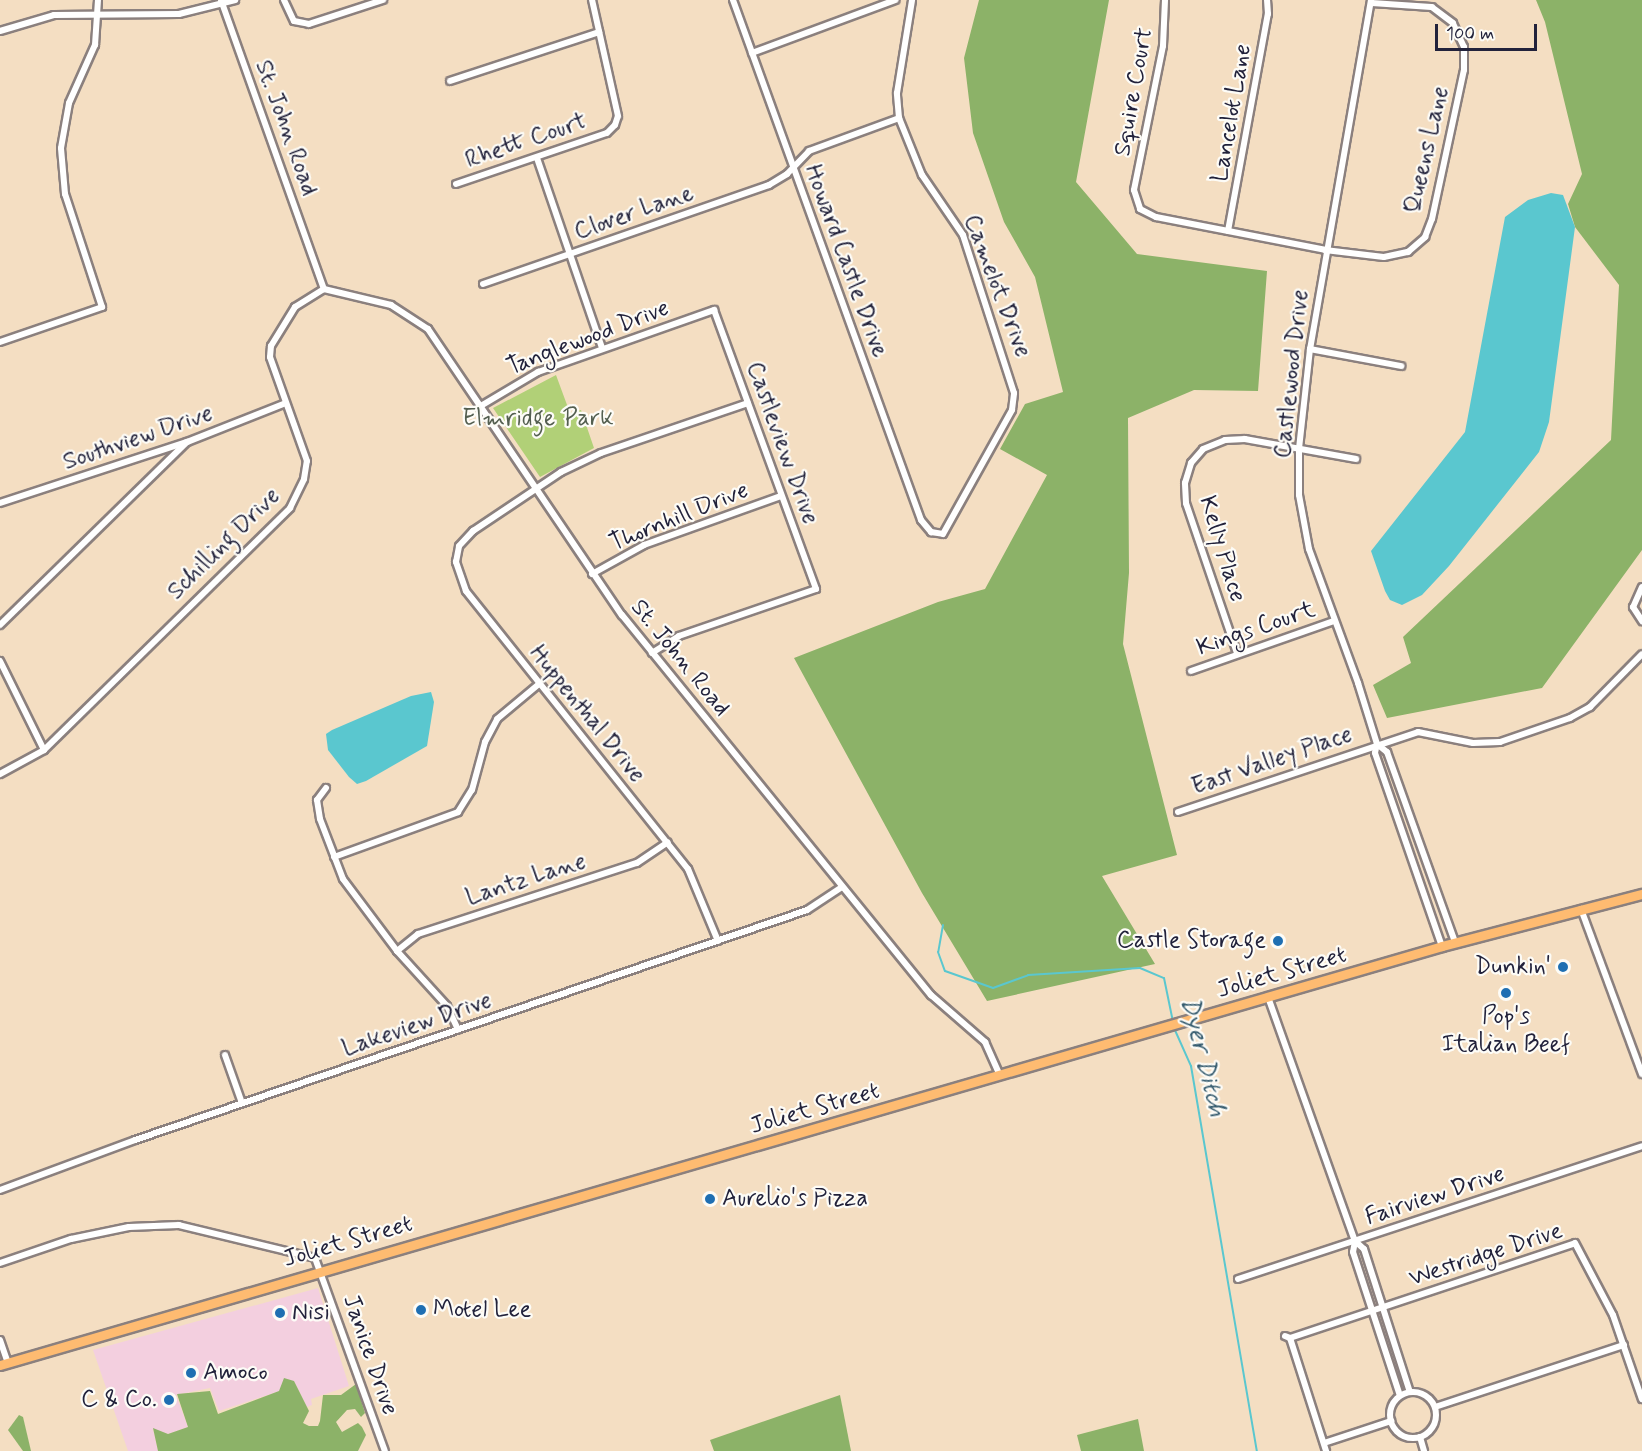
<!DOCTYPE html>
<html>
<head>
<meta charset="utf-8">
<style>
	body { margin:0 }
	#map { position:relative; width:1642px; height:1451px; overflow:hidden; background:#f4dec2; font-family:Mynerve,sans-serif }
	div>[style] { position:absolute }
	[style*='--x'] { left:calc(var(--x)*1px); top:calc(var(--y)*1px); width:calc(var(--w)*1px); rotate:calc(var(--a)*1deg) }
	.built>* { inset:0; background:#f3cfdf }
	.green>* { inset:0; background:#b1d077 }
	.forest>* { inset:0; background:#8cb268 }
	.water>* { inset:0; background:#5ac7cf }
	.stream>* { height:2px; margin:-1px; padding:0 1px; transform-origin:1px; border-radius:1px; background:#5ac7cf }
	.roads { filter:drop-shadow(2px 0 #8b807e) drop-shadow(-2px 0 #8b807e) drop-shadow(0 2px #8b807e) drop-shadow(0 -2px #8b807e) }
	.minor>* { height:6px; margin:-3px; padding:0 3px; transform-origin:3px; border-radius:3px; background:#fff }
	.minor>.ring { margin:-3px; padding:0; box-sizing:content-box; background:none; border:6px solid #fff; border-radius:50% }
	.primary>* { height:9px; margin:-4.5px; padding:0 4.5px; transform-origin:4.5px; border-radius:4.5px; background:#febb71 }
	.dots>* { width:16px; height:16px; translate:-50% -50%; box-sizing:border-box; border:3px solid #fdfcf7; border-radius:50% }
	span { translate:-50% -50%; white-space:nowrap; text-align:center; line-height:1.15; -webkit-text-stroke:4.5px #fdfcf7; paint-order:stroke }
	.street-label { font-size:24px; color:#22223b }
	.park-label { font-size:24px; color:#545f50 }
	.poi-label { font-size:24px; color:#22223b }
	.right { translate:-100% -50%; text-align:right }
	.left { translate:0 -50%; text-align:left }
	.water-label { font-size:26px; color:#365c6f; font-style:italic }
	.scale { position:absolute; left:1435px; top:24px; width:102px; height:27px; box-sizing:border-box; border:3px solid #22223b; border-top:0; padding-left:8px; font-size:18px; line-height:21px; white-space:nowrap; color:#22223b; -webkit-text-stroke:4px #fdfcf7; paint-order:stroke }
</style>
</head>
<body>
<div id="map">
	<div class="built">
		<i style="clip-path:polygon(318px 1288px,349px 1386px,311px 1399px,312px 1405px,307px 1407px,294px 1381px,280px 1391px,219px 1411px,210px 1388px,176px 1395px,188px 1427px,168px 1434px,153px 1429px,158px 1451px,128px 1451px,93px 1350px)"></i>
	</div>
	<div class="green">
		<i style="clip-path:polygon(556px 375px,570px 413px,581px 410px,594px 448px,540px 477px,493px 408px)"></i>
	</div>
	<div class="forest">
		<i style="clip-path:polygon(979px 0,1109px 0,1076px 182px,1137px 254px,1267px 271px,1258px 391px,1194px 390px,1128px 418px,1129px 573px,1123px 644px,1177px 855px,1102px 876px,1155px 964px,987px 1001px,922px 893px,794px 658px,938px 602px,985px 589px,1047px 475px,1000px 449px,1025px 404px,1063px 392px,1035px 277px,1004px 222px,973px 133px,964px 58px)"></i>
		<i style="clip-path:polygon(1536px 0,1642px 0,1642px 550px,1542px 688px,1387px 718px,1373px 685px,1411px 663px,1403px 637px,1611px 440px,1619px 285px,1575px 227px,1568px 204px,1582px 174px,1545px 22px)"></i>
		<i style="clip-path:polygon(284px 1378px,294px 1381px,309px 1411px,303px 1423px,309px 1426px,318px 1426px,320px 1421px,323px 1395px,341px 1395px,356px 1384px,365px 1413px,361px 1417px,355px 1409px,347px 1410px,336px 1422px,342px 1432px,358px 1423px,362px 1427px,366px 1435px,358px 1451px,158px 1451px,153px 1428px,168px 1434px,188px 1427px,177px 1394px,210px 1391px,218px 1414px,279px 1391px)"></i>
		<i style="clip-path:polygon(840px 1395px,851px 1451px,714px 1451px,710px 1440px)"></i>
		<i style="clip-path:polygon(19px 1415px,23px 1417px,31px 1451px,23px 1451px,8px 1430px)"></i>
		<i style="clip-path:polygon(1138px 1419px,1144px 1451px,1081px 1451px,1077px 1435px)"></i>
	</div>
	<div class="water">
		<i style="clip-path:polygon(1551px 193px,1563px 195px,1575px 227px,1549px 422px,1539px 452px,1449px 566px,1422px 595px,1402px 605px,1390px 600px,1385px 591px,1371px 551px,1465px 432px,1505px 217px,1528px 200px)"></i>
		<i style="clip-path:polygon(431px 692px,434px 702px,427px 746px,366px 781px,357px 784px,349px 777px,328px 750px,326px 734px,332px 730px,411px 696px)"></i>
	</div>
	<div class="stream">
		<i style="--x:943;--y:925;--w:27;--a:100"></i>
		<i style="--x:938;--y:952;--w:20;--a:70"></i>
		<i style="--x:945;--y:971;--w:51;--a:19.5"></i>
		<i style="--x:993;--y:988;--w:37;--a:-20"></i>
		<i style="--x:1028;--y:975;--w:112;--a:-3.6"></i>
		<i style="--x:1140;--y:968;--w:26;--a:23"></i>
		<i style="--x:1164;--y:978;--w:45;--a:78.4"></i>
		<i style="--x:1174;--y:1028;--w:42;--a:65.9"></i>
		<i style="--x:1191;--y:1066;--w:391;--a:80.3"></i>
	</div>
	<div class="roads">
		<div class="minor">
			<i style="--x:221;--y:0;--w:307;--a:70.4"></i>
			<i style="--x:284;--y:0;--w:23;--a:65"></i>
			<i style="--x:294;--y:21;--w:15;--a:11"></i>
			<i style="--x:309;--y:24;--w:78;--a:-18"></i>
			<i style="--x:733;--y:0;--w:553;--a:70.12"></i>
			<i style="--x:921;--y:520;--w:16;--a:50"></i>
			<i style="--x:931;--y:532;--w:12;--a:9"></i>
			<i style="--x:943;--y:534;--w:142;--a:-60.9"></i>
			<i style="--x:1012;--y:410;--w:17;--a:-83"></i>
			<i style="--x:1014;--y:393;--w:166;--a:-107.9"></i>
			<i style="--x:963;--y:235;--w:73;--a:-124.3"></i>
			<i style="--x:922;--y:175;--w:61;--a:-112"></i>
			<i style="--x:899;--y:118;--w:25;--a:-95"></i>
			<i style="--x:897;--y:93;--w:94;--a:-80.8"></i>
			<i style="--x:1165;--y:0;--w:46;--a:92.5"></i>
			<i style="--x:1163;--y:46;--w:147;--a:101.4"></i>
			<i style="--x:1134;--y:190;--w:20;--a:72"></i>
			<i style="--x:1140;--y:209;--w:18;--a:27"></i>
			<i style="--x:1156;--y:217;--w:172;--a:11"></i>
			<i style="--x:1325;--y:250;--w:59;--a:6.8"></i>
			<i style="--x:1384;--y:257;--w:25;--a:-12"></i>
			<i style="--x:1408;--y:252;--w:23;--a:-41"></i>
			<i style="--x:1425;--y:237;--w:19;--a:-69"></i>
			<i style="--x:1432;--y:219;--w:152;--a:-77.9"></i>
			<i style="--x:1464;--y:70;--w:23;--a:-90"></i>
			<i style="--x:1464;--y:47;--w:26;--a:-115"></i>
			<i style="--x:1453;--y:23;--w:26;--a:-143"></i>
			<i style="--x:1432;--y:7;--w:61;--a:-176.2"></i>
			<i style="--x:1371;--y:0;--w:354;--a:99.9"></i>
			<i style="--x:1310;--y:349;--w:101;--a:96.3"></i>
			<i style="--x:1299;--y:449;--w:46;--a:90"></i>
			<i style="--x:1299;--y:495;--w:55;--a:79.5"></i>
			<i style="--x:1309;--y:549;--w:143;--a:69.9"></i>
			<i style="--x:1358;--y:683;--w:64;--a:72.7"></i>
			<i style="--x:1377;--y:744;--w:9;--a:103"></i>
			<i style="--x:1375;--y:753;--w:204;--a:70.9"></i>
			<i style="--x:0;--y:31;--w:56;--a:-16.5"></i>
			<i style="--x:54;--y:15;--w:125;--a:-0.5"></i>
			<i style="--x:179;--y:14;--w:58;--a:-14"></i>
			<i style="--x:752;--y:53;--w:153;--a:-20.3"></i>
			<i style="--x:450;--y:81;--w:157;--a:-18.2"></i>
			<i style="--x:537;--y:158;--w:201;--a:71.1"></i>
			<i style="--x:456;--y:184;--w:159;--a:-18.7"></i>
			<i style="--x:607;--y:133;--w:11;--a:-45"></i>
			<i style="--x:615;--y:125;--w:9;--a:-72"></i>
			<i style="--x:618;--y:116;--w:119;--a:-102.6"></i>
			<i style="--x:1228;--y:231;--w:221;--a:-79.6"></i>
			<i style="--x:1268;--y:14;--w:14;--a:-94"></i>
			<i style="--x:483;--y:284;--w:303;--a:-19.1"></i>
			<i style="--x:769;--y:185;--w:21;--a:-31"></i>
			<i style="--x:787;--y:174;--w:32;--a:-46"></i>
			<i style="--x:809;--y:151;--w:96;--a:-20.1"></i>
			<i style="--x:324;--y:289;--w:69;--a:13.4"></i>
			<i style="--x:391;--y:305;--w:44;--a:33"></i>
			<i style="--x:428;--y:329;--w:346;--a:55.9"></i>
			<i style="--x:622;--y:615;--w:490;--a:50.9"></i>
			<i style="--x:931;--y:995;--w:72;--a:41"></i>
			<i style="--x:985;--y:1042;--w:37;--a:66"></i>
			<i style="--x:0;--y:342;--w:108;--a:-18.9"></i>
			<i style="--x:102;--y:307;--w:119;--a:-108.1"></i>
			<i style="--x:65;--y:194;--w:46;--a:-95"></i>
			<i style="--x:61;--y:148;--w:46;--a:-79.9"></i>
			<i style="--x:69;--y:103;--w:64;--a:-65.9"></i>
			<i style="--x:95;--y:45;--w:45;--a:-86.2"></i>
			<i style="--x:1310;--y:349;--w:93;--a:10.6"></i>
			<i style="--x:479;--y:407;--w:69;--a:-30.7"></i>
			<i style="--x:538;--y:372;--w:187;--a:-19.4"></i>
			<i style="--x:714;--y:310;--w:297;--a:69.9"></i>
			<i style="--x:816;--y:589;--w:145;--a:161.1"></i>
			<i style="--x:679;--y:636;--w:32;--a:148"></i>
			<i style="--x:0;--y:503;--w:197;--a:-18.1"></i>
			<i style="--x:187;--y:442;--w:106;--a:-21.5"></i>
			<i style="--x:592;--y:574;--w:60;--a:-29.1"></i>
			<i style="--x:644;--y:545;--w:145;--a:-19.7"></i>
			<i style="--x:1642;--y:587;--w:22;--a:114"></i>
			<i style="--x:1633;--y:607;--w:17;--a:57"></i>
			<i style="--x:0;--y:625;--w:260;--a:-44.4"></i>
			<i style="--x:1237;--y:653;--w:158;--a:-108.8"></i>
			<i style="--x:1186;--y:503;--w:20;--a:-93"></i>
			<i style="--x:1185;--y:483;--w:21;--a:-73"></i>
			<i style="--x:1191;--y:463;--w:18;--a:-49"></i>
			<i style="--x:1203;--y:449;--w:24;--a:-22"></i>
			<i style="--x:1225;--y:440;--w:20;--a:-3"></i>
			<i style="--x:1245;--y:439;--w:113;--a:10.2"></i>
			<i style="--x:0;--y:661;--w:99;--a:63.7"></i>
			<i style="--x:1191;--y:671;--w:151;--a:-19.3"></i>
			<i style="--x:1377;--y:744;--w:13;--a:39"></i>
			<i style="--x:1387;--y:752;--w:202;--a:70.3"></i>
			<i style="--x:0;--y:774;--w:50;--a:-28.6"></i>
			<i style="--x:44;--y:750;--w:345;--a:-44.5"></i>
			<i style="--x:290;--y:508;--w:32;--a:-64"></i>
			<i style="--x:304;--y:479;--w:18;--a:-81"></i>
			<i style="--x:307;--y:461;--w:110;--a:-109.6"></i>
			<i style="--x:270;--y:357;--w:11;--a:-85"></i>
			<i style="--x:271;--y:346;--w:46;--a:-58.4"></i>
			<i style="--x:295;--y:307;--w:34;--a:-32"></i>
			<i style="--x:326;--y:788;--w:15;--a:127"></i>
			<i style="--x:317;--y:800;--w:19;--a:81"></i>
			<i style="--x:320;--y:819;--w:64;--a:69"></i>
			<i style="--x:343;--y:879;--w:90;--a:53.1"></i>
			<i style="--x:397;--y:951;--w:74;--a:47.7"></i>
			<i style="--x:447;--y:1006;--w:26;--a:65"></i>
			<i style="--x:1178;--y:812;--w:253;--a:-18.4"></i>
			<i style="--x:1418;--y:732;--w:56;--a:11.3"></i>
			<i style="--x:1473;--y:743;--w:27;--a:-2"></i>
			<i style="--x:1500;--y:742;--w:74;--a:-18.9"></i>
			<i style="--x:1570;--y:718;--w:23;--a:-29"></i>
			<i style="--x:1590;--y:707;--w:74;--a:-45.5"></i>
			<i style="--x:334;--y:857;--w:132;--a:-19.9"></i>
			<i style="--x:458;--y:812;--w:26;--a:-58"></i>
			<i style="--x:472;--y:790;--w:50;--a:-74.8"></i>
			<i style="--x:485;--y:742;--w:26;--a:-62"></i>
			<i style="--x:497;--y:719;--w:55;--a:-39.8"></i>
			<i style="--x:1581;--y:909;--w:176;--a:69.7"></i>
			<i style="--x:718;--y:941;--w:78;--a:-112.6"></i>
			<i style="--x:688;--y:869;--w:356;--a:-128.6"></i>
			<i style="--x:466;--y:591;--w:31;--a:-109"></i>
			<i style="--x:456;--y:562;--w:16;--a:-79"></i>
			<i style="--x:459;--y:546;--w:21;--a:-47"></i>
			<i style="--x:473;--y:531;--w:106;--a:-33.8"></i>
			<i style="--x:561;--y:472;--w:44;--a:-25.4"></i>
			<i style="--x:601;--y:453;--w:155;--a:-18.8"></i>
			<i style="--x:397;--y:951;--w:27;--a:-39"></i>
			<i style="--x:418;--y:934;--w:230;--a:-18"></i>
			<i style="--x:637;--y:863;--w:37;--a:-34"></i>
			<i style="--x:1268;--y:997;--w:259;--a:70.4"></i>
			<i style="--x:1355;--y:1241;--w:11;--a:100"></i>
			<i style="--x:1353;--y:1252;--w:151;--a:71.9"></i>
			<i style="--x:225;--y:1055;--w:51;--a:70.5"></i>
			<i style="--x:0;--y:1190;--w:144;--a:-20.3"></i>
			<i style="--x:135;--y:1140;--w:710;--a:-18.89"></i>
			<i style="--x:807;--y:910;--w:42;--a:-33.3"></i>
			<i style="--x:1355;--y:1241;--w:12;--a:42"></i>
			<i style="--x:1364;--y:1249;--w:150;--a:72.2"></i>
			<i style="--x:0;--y:1263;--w:75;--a:-18.7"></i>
			<i style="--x:71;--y:1239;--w:59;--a:-11.7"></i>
			<i style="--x:129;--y:1227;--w:50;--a:-2.3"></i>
			<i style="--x:179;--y:1225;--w:140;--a:13.6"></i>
			<i style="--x:315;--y:1258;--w:205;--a:70.1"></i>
			<i style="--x:1238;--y:1279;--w:425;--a:-18.2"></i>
			<i style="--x:1285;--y:1336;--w:5;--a:22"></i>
			<i style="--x:1290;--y:1338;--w:300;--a:-18.4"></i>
			<i style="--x:1575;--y:1243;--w:81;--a:62.2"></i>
			<i style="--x:1613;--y:1315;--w:89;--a:71"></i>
			<i style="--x:1290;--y:1338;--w:119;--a:72.3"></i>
			<i style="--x:0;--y:1340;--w:24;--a:71"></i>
			<i class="ring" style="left:1390px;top:1392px;width:40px;height:40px"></i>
			<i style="--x:1435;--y:1407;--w:199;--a:-18.2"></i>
			<i style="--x:1420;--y:1437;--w:15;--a:74"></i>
			<i style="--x:1324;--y:1443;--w:71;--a:-18.2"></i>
		</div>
		<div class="primary">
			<i style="--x:0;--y:1365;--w:1502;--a:-16.2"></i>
			<i style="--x:1442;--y:946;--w:207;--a:-14.6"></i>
		</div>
	</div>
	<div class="dots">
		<i style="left:1278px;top:941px;background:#1f6fb2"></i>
		<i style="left:1563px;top:967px;background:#1f6fb2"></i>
		<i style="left:1506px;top:993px;background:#1f6fb2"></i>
		<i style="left:710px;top:1199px;background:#1f6fb2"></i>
		<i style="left:421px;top:1310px;background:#1f6fb2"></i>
		<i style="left:280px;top:1313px;background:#1f6fb2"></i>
		<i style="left:191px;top:1373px;background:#1f6fb2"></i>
		<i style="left:169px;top:1400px;background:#1f6fb2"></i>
	</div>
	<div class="street-label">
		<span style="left:1134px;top:92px;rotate:-80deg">Squire Court</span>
		<span style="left:1232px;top:113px;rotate:-80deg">Lancelot Lane</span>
		<span style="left:286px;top:128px;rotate:70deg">St. John Road</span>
		<span style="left:526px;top:141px;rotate:-19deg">Rhett Court</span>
		<span style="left:1427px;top:150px;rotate:-77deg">Queens Lane</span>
		<span style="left:634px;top:213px;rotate:-19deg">Clover Lane</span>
		<span style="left:846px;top:261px;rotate:70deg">Howard Castle Drive</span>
		<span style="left:997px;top:286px;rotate:69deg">Camelot Drive</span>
		<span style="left:588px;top:338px;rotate:-21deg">Tanglewood Drive</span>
		<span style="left:1292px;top:374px;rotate:-84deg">Castlewood Drive</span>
		<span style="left:138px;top:438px;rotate:-19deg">Southview Drive</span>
		<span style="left:782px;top:443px;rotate:70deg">Castleview Drive</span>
		<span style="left:679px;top:517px;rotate:-22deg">Thornhill Drive</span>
		<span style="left:224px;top:544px;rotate:-45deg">Schilling Drive</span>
		<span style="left:1222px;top:549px;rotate:73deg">Kelly Place</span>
		<span style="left:1256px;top:629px;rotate:-19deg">Kings Court</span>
		<span style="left:680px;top:658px;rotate:51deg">St. John Road</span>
		<span style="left:587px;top:714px;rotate:51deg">Huppenthal Drive</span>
		<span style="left:1272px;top:761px;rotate:-19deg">East Valley Place</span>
		<span style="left:526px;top:880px;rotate:-18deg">Lantz Lane</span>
		<span style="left:1282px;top:973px;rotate:-16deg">Joliet Street</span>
		<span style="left:417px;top:1025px;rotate:-19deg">Lakeview Drive</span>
		<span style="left:815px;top:1109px;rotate:-16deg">Joliet Street</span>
		<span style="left:1435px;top:1196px;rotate:-18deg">Fairview Drive</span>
		<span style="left:348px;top:1242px;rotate:-16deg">Joliet Street</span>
		<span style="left:1486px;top:1255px;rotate:-18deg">Westridge Drive</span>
		<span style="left:370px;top:1355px;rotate:71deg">Janice Drive</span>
	</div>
	<div class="park-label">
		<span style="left:538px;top:419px">Elmridge Park</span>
	</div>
	<div class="poi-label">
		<span class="right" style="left:1266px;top:941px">Castle Storage</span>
		<span class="right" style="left:1551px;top:967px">Dunkin'</span>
		<span style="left:1506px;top:1031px">Pop's<br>Italian Beef</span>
		<span class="left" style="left:722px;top:1199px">Aurelio's Pizza</span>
		<span class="left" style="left:433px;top:1310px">Motel Lee</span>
		<span class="left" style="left:292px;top:1313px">Nisi</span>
		<span class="left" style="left:203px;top:1373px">Amoco</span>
		<span class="right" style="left:157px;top:1400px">C &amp; Co.</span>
	</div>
	<div class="water-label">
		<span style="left:1202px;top:1057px;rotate:76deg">Dyer Ditch</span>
	</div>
	<div class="scale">100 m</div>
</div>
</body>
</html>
